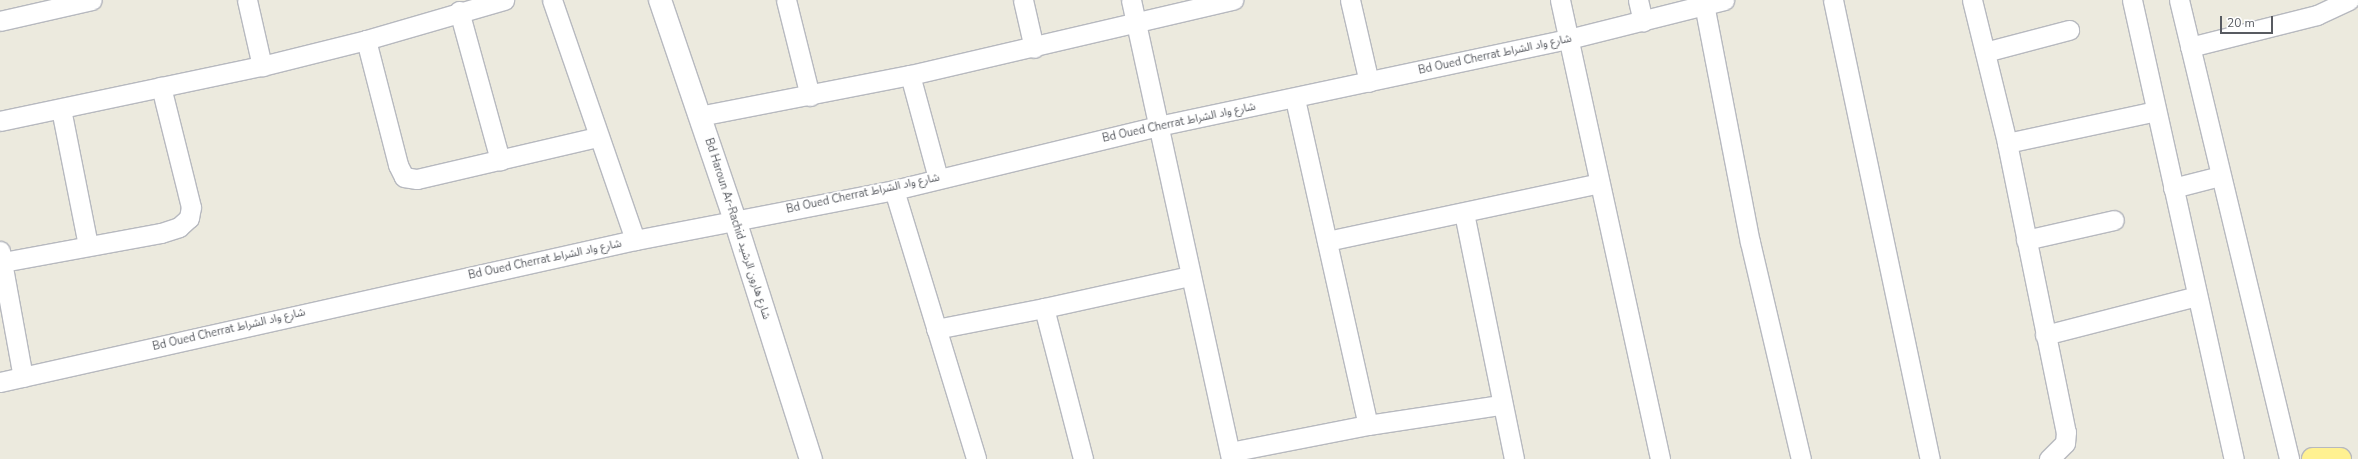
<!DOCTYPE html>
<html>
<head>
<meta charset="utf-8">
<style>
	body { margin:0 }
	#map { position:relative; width:2358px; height:459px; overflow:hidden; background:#eceade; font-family:"Nunito Sans","Noto Sans Arabic",sans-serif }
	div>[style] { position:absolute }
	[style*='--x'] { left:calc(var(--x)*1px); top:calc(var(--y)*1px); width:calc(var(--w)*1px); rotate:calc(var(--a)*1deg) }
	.roads { filter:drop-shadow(1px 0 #b7b9bf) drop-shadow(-1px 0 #b7b9bf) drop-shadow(0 1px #b7b9bf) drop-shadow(0 -1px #b7b9bf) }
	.minor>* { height:19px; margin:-9.5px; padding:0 9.5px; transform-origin:9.5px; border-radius:9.5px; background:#fff }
	.tertiary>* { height:22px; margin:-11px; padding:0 11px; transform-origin:11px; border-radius:11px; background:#fff }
	.trunk>* { height:22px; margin:-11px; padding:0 11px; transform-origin:11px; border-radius:11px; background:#fff191 }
	span { translate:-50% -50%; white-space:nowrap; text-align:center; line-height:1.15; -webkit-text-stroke:3.5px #fff; paint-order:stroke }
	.street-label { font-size:11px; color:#585b61 }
	.scale { position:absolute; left:2220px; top:16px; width:53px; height:18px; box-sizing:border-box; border:2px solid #585b61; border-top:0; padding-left:5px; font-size:12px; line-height:14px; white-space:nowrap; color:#585b61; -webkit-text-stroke:3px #fff; paint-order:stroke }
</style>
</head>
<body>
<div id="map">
	<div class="roads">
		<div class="minor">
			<i style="--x:247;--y:0;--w:68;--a:77.2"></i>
			<i style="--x:552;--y:0;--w:254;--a:70.9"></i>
			<i style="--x:786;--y:0;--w:99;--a:76"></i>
			<i style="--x:1023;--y:0;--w:49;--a:77.1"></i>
			<i style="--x:1131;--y:0;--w:470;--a:77.7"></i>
			<i style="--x:1350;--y:0;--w:84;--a:77"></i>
			<i style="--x:1560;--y:0;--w:470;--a:77.7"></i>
			<i style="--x:1638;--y:0;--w:22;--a:77"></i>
			<i style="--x:1833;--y:0;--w:469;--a:78.1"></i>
			<i style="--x:1972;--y:0;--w:147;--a:76.2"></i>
			<i style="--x:2007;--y:143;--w:295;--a:78.5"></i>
			<i style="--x:2066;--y:432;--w:11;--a:95"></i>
			<i style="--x:2065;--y:443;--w:23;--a:135"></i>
			<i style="--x:2132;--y:0;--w:470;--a:77.5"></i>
			<i style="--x:2179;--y:0;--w:472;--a:76.5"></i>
			<i style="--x:1704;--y:4;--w:242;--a:79.1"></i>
			<i style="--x:1750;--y:242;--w:223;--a:76.8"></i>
			<i style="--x:459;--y:11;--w:155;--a:74.6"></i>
			<i style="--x:0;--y:21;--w:94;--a:-12.9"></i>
			<i style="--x:366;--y:40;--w:129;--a:75.6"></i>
			<i style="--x:398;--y:165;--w:13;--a:63"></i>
			<i style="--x:404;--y:177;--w:13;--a:9"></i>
			<i style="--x:417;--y:179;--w:185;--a:-13.1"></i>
			<i style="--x:2190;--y:47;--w:131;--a:-14.1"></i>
			<i style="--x:2317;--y:15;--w:35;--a:-25"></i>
			<i style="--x:1985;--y:52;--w:87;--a:-14.7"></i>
			<i style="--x:910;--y:75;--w:107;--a:74.8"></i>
			<i style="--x:1295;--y:99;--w:334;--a:77.4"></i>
			<i style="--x:61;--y:109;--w:139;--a:78.8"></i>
			<i style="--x:699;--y:116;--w:215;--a:-11"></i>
			<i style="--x:910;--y:75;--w:332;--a:-13.1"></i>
			<i style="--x:0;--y:121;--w:268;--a:-11.9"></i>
			<i style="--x:262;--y:66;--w:107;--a:-14"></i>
			<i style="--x:366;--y:40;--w:144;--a:-16.2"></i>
			<i style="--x:2007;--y:143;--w:152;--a:-12.1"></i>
			<i style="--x:2173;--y:188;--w:49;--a:-14.3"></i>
			<i style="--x:894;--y:190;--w:281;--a:73"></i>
			<i style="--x:1464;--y:213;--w:251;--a:78.5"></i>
			<i style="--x:2026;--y:240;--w:90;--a:-12.8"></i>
			<i style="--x:1327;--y:241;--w:278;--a:-12"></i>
			<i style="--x:0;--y:251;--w:128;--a:79.7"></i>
			<i style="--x:3;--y:262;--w:161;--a:-10.4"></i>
			<i style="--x:161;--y:233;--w:19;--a:-18"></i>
			<i style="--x:179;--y:227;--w:13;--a:-42"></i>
			<i style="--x:189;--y:218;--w:11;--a:-80"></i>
			<i style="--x:191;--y:207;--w:124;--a:-104"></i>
			<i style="--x:1044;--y:308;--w:156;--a:75.5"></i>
			<i style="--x:936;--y:329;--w:110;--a:-11"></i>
			<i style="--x:1044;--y:308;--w:149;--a:-12.4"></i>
			<i style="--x:2045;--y:335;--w:157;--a:-14.4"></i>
			<i style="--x:0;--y:382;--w:651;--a:-12.61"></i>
			<i style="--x:635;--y:240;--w:264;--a:-10.9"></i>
			<i style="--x:894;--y:190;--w:272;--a:-13.6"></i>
			<i style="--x:1158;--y:126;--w:420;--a:-12"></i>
			<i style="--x:1569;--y:39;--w:160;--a:-14.1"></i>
			<i style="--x:1230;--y:452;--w:141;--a:-11.1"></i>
			<i style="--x:1368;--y:425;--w:134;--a:-8.6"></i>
		</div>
		<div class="tertiary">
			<i style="--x:660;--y:0;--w:232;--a:71.2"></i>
			<i style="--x:735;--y:220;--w:251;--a:72.4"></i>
		</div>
		<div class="trunk">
			<i style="--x:2313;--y:459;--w:27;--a:0"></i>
		</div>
	</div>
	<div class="street-label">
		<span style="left:1495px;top:55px;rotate:-12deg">Bd Oued Cherrat شارع واد الشراط</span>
		<span style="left:1179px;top:123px;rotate:-12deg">Bd Oued Cherrat شارع واد الشراط</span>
		<span style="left:863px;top:194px;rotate:-12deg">Bd Oued Cherrat شارع واد الشراط</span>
		<span style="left:737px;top:229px;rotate:72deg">Bd Haroun Ar-Rachid شارع هارون الرشيد</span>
		<span style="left:545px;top:260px;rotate:-12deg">Bd Oued Cherrat شارع واد الشراط</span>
		<span style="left:229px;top:330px;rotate:-13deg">Bd Oued Cherrat شارع واد الشراط</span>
	</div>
	<div class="scale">20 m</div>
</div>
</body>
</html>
